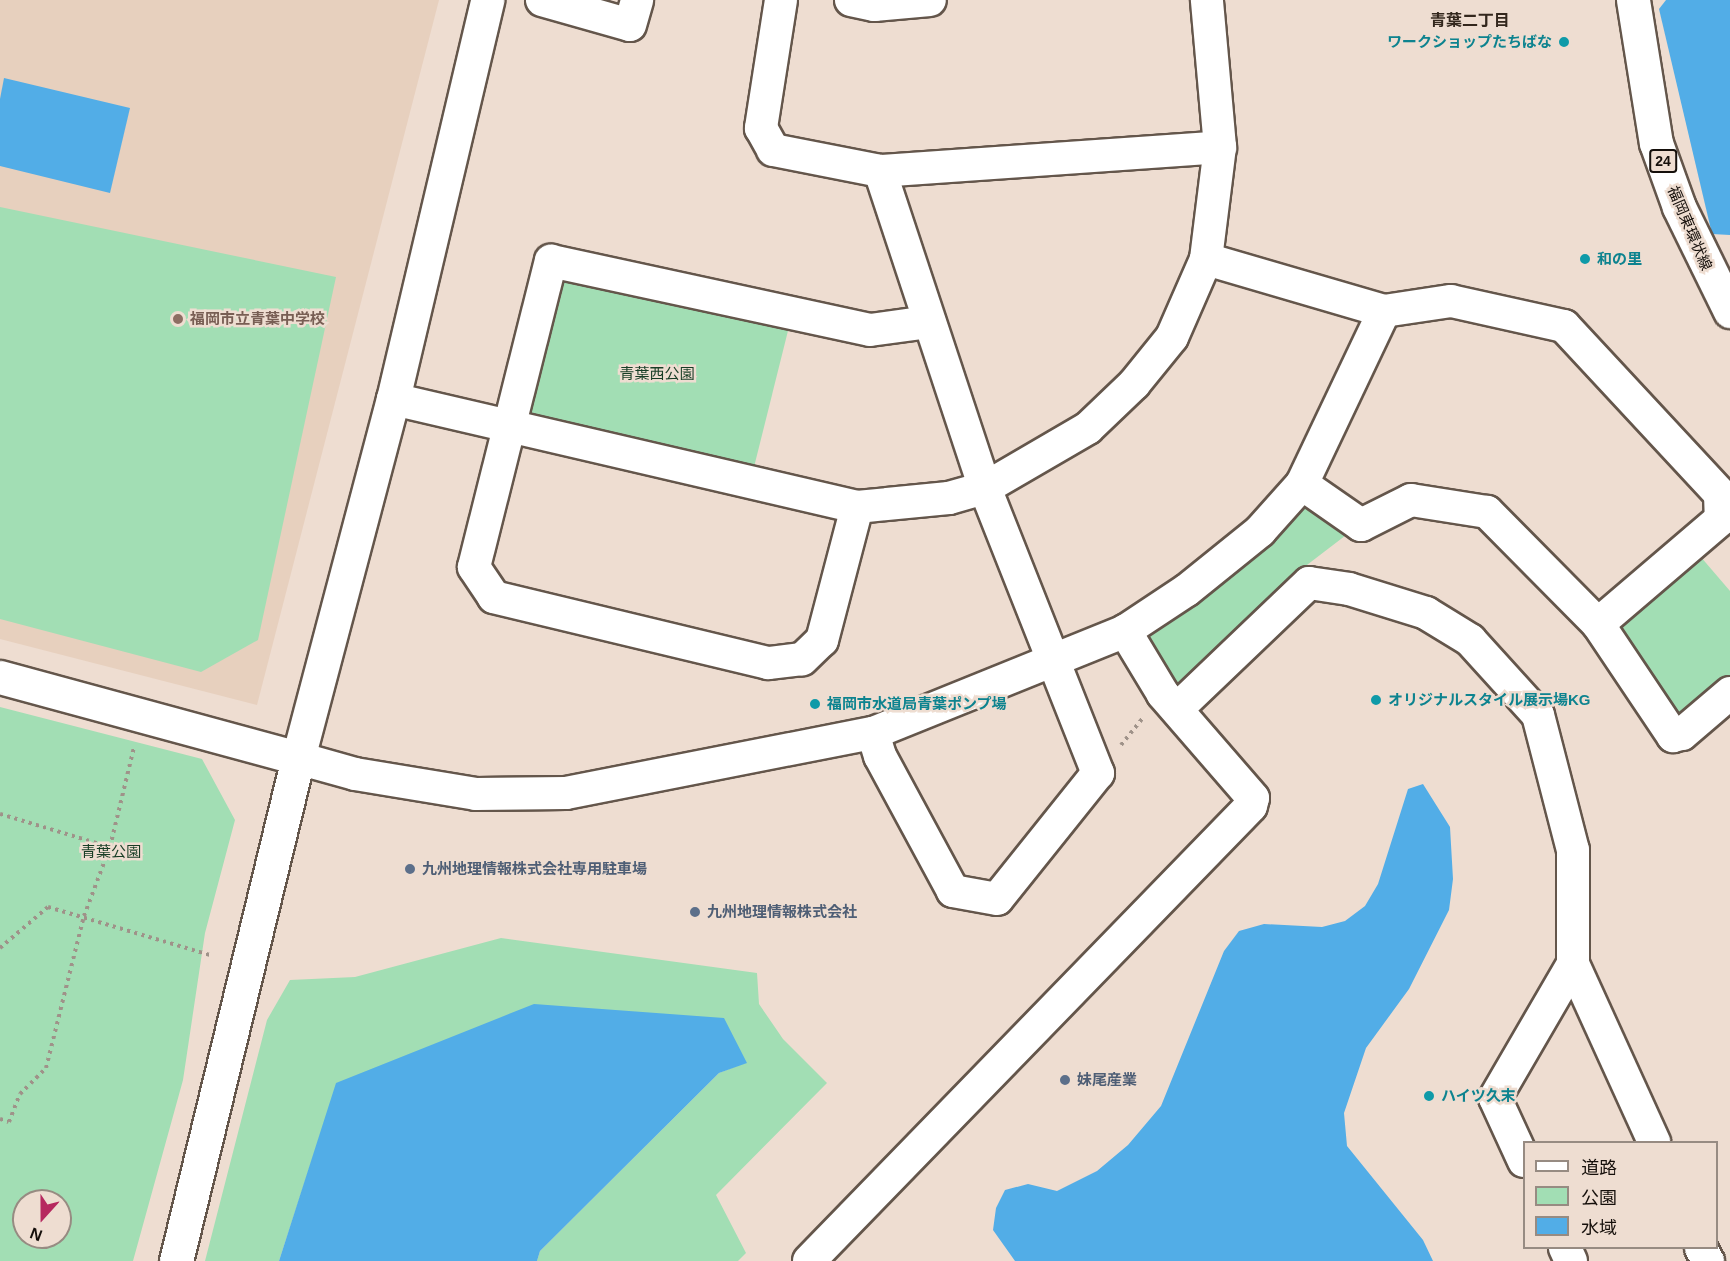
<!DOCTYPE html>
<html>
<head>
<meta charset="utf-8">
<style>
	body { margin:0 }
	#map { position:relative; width:1730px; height:1261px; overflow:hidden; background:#eeddd1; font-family:Arial,"Noto Sans JP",sans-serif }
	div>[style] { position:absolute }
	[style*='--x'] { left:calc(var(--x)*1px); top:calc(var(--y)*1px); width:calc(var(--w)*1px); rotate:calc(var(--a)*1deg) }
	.built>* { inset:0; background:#e7d0be }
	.green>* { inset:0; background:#a2deb4; transform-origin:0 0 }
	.water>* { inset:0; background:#52ade7 }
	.path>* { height:4px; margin-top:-2px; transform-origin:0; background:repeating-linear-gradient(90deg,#9f9289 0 3px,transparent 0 7.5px) }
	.roads { filter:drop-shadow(2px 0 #64564b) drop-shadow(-2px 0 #64564b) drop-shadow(0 2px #64564b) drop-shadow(0 -2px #64564b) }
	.minor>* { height:32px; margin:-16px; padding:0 16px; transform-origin:16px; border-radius:16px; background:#fff }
	.tertiary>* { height:33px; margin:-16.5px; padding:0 16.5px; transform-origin:16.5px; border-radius:16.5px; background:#fff }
	.primary>* { height:33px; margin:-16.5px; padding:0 16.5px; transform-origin:16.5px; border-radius:16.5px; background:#fff }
	.dots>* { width:16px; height:16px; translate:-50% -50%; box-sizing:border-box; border:3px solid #eeddd1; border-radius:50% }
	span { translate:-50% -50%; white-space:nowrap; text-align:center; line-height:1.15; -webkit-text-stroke:5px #eeddd1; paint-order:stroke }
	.shield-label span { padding:2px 4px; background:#eeddd1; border:2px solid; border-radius:4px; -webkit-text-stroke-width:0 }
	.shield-label { font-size:14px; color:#150f0b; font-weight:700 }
	.culture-label { font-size:15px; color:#0d838f; font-weight:700 }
	.right { translate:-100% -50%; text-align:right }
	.left { translate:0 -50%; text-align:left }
	.street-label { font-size:15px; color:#150f0b }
	.education-label { font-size:15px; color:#785e54; font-weight:700 }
	.park-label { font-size:15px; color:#173d25 }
	.service-label { font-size:15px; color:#4e5e75; font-weight:700 }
	.neighbourhood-label { font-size:16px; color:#33271d; font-weight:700 }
	.legend { position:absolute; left:1523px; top:1141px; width:195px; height:108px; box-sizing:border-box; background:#eeddd1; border:2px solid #978b82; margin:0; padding:8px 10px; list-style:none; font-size:18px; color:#150f0b }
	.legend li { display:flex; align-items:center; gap:12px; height:30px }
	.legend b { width:30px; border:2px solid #978b82 }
	.north { position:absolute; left:12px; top:1189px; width:60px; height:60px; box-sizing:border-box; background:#eeddd1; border:2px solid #978b82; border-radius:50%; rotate:201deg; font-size:16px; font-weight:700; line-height:24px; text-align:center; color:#150f0b }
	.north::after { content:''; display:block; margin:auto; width:21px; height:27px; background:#b6295f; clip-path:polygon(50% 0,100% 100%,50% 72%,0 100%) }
</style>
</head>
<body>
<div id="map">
	<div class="built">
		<i style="clip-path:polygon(0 0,439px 0,257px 705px,0 639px)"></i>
	</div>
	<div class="green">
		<i style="clip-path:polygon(0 207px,336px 277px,258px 640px,201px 672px,0 619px)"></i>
		<i style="left:561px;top:274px;width:234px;height:146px;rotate:14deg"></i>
		<i style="clip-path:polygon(1307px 498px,1354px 529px,1303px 568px,1188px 690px,1171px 687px,1147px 636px)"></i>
		<i style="clip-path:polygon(1700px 556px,1730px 591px,1730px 685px,1675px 728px,1613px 628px)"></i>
		<i style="clip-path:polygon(evenodd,0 707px,202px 759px,235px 820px,205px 933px,183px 1080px,133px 1261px,0 1261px,0 707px,24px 1201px,60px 1201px,60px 1237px,24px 1237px,24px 1201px)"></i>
		<i style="clip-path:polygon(501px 938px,757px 973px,759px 1004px,783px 1039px,827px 1083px,716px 1195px,746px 1253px,738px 1261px,537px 1261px,540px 1251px,719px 1073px,747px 1062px,337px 1083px,279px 1261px,205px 1261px,267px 1020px,290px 980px,355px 977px)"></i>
	</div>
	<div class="water">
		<i style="clip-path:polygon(1666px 0,1730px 0,1730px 235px,1712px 234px,1659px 9px)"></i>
		<i style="clip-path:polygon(4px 78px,130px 108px,110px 193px,0 166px,0 99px)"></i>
		<i style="clip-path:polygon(1423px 784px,1450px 827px,1453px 879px,1449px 910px,1409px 989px,1366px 1048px,1344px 1113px,1347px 1146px,1423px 1240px,1433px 1261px,1015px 1261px,993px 1230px,996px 1208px,1005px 1190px,1028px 1184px,1057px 1191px,1097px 1171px,1128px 1145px,1161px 1106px,1224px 951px,1239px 931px,1264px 924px,1322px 927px,1345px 921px,1365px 906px,1378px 884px,1408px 789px)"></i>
		<i style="clip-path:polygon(534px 1004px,724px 1018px,747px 1063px,719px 1073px,540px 1251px,537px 1261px,279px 1261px,336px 1083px)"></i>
	</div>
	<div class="path">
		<i style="--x:1121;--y:745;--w:35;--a:-51"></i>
		<i style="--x:0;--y:814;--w:115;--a:16.7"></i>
		<i style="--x:0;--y:948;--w:63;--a:-40.5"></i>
		<i style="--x:48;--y:907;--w:172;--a:16.5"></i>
		<i style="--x:0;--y:1119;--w:9;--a:18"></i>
		<i style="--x:9;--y:1122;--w:30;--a:-69"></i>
		<i style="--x:20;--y:1094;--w:37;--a:-45"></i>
		<i style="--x:46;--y:1068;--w:157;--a:-76"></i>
		<i style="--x:84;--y:916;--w:74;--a:-69.4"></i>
		<i style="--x:110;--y:847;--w:103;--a:-76.5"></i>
	</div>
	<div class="roads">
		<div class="minor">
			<i style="--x:542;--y:0;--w:91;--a:15.9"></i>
			<i style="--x:630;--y:25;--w:26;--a:-74"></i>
			<i style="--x:781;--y:0;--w:130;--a:98.9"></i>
			<i style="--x:761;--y:128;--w:25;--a:61"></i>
			<i style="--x:773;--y:150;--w:109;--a:11.1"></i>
			<i style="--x:880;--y:171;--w:334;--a:71.7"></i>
			<i style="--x:985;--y:488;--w:307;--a:68.4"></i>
			<i style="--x:1098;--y:773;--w:161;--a:128.7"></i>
			<i style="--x:997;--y:899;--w:45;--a:-169.7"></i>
			<i style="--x:953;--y:891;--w:153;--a:-118.4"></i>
			<i style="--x:880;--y:756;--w:24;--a:-107"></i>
			<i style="--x:851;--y:0;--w:24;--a:12"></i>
			<i style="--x:874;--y:5;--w:56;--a:-5.1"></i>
			<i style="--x:880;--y:171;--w:341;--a:-4"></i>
			<i style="--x:1206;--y:259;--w:185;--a:16.3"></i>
			<i style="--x:1384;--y:311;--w:68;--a:-8.5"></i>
			<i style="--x:1451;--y:301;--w:116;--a:12.5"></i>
			<i style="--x:1564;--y:326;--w:229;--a:47.1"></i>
			<i style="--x:1720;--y:494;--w:25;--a:88"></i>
			<i style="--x:1721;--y:519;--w:162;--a:139.5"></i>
			<i style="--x:1598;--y:624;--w:158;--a:-134.7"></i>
			<i style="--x:1487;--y:512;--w:77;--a:-171"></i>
			<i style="--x:1411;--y:500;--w:56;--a:153.4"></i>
			<i style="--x:1361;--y:525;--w:72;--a:-145.2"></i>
			<i style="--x:393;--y:399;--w:476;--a:13.1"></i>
			<i style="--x:857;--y:507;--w:92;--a:-5.6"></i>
			<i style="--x:949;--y:498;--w:37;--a:-16"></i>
			<i style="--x:985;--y:488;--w:119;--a:-30.2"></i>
			<i style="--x:1088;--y:428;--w:64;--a:-43.7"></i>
			<i style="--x:1134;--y:384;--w:60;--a:-51"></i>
			<i style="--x:1172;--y:337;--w:85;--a:-66.4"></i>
			<i style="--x:1206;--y:259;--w:113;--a:-82.9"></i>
			<i style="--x:1220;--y:147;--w:148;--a:-95.1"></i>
			<i style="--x:857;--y:507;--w:138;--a:104.7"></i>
			<i style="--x:822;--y:640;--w:28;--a:136"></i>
			<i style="--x:802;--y:659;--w:34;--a:173"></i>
			<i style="--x:768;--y:663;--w:282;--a:-166.5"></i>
			<i style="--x:494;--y:597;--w:36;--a:-124"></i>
			<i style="--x:474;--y:567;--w:316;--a:-75.9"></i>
			<i style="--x:551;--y:261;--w:326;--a:12.2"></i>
			<i style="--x:870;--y:330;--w:60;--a:-7.7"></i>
			<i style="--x:1598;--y:624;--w:135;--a:56.2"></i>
			<i style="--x:1673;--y:736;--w:9;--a:-13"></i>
			<i style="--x:1682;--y:734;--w:63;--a:-40.5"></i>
			<i style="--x:1178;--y:708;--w:181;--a:-43.7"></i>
			<i style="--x:1309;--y:583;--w:40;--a:8.5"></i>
			<i style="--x:1349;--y:589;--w:81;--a:17.3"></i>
			<i style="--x:1426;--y:613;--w:52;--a:31.5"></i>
			<i style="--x:1470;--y:640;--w:101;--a:47.8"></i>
			<i style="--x:1538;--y:715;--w:139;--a:75.5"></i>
			<i style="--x:1573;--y:850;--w:114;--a:90"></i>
			<i style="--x:1573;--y:964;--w:196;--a:65.5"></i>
			<i style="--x:298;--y:758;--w:59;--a:15.7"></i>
			<i style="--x:355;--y:774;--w:123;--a:9.4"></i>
			<i style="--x:476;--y:794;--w:90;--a:-0.6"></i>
			<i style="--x:566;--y:793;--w:313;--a:-11.1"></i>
			<i style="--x:873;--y:733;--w:272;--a:-22"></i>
			<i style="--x:1125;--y:631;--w:74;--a:-33.5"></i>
			<i style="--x:1187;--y:590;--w:94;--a:-38.9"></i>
			<i style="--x:1260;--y:531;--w:63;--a:-48.2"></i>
			<i style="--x:1302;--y:484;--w:191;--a:-64.6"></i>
			<i style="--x:1524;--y:1161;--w:69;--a:-114.7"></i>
			<i style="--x:1495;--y:1098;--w:155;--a:-59.8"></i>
			<i style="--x:1565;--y:1248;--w:14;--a:65"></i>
			<i style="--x:1701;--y:1248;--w:15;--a:62"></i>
			<i style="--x:809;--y:1261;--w:634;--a:-45.83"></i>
			<i style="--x:1251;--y:806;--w:8;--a:-76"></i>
			<i style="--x:1253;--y:798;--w:138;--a:-130.9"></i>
			<i style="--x:1163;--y:694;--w:74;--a:-121.1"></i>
		</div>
		<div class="tertiary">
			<i style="--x:0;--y:677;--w:309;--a:15.2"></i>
			<i style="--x:176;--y:1261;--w:518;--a:-76.37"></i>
			<i style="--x:298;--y:758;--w:371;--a:-75.2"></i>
			<i style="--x:393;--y:399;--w:410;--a:-76.7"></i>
		</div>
		<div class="primary">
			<i style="--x:1633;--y:0;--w:145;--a:80.9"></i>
			<i style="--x:1656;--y:143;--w:68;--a:70.2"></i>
			<i style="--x:1679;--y:207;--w:116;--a:63.9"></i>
		</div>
	</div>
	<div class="dots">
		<i style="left:1564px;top:42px;background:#0f9aa8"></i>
		<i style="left:1585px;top:259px;background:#0f9aa8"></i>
		<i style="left:178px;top:319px;background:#8d6e63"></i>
		<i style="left:1376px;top:700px;background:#0f9aa8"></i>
		<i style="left:815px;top:704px;background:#0f9aa8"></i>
		<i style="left:410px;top:869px;background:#5c6f8a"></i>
		<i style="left:695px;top:912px;background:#5c6f8a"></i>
		<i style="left:1065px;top:1080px;background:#5c6f8a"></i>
		<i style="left:1429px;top:1096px;background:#0f9aa8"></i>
	</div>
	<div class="shield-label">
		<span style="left:1663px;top:161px">24</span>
	</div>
	<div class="culture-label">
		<span class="right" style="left:1552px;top:42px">ワークショップたちばな</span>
		<span class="left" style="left:1597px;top:259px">和の里</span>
		<span class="left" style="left:1388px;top:700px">オリジナルスタイル展示場KG</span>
		<span class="left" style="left:827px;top:704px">福岡市水道局青葉ポンプ場</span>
		<span class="left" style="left:1441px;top:1096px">ハイツ久末</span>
	</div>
	<div class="street-label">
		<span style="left:1690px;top:228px;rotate:67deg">福岡東環状線</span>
	</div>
	<div class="education-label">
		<span class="left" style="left:190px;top:319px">福岡市立青葉中学校</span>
	</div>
	<div class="park-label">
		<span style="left:657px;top:374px">青葉西公園</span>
		<span style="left:111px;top:852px">青葉公園</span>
	</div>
	<div class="service-label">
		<span class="left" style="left:422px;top:869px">九州地理情報株式会社専用駐車場</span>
		<span class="left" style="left:707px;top:912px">九州地理情報株式会社</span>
		<span class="left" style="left:1077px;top:1080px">妹尾産業</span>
	</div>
	<div class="neighbourhood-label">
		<span style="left:1470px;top:21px">青葉二丁目</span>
	</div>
	<ul class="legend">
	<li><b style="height:8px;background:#fff"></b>道路</li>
	<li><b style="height:16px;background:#a2deb4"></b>公園</li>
	<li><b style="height:16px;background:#52ade7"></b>水域</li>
	</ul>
	<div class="north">N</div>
</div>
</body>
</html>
